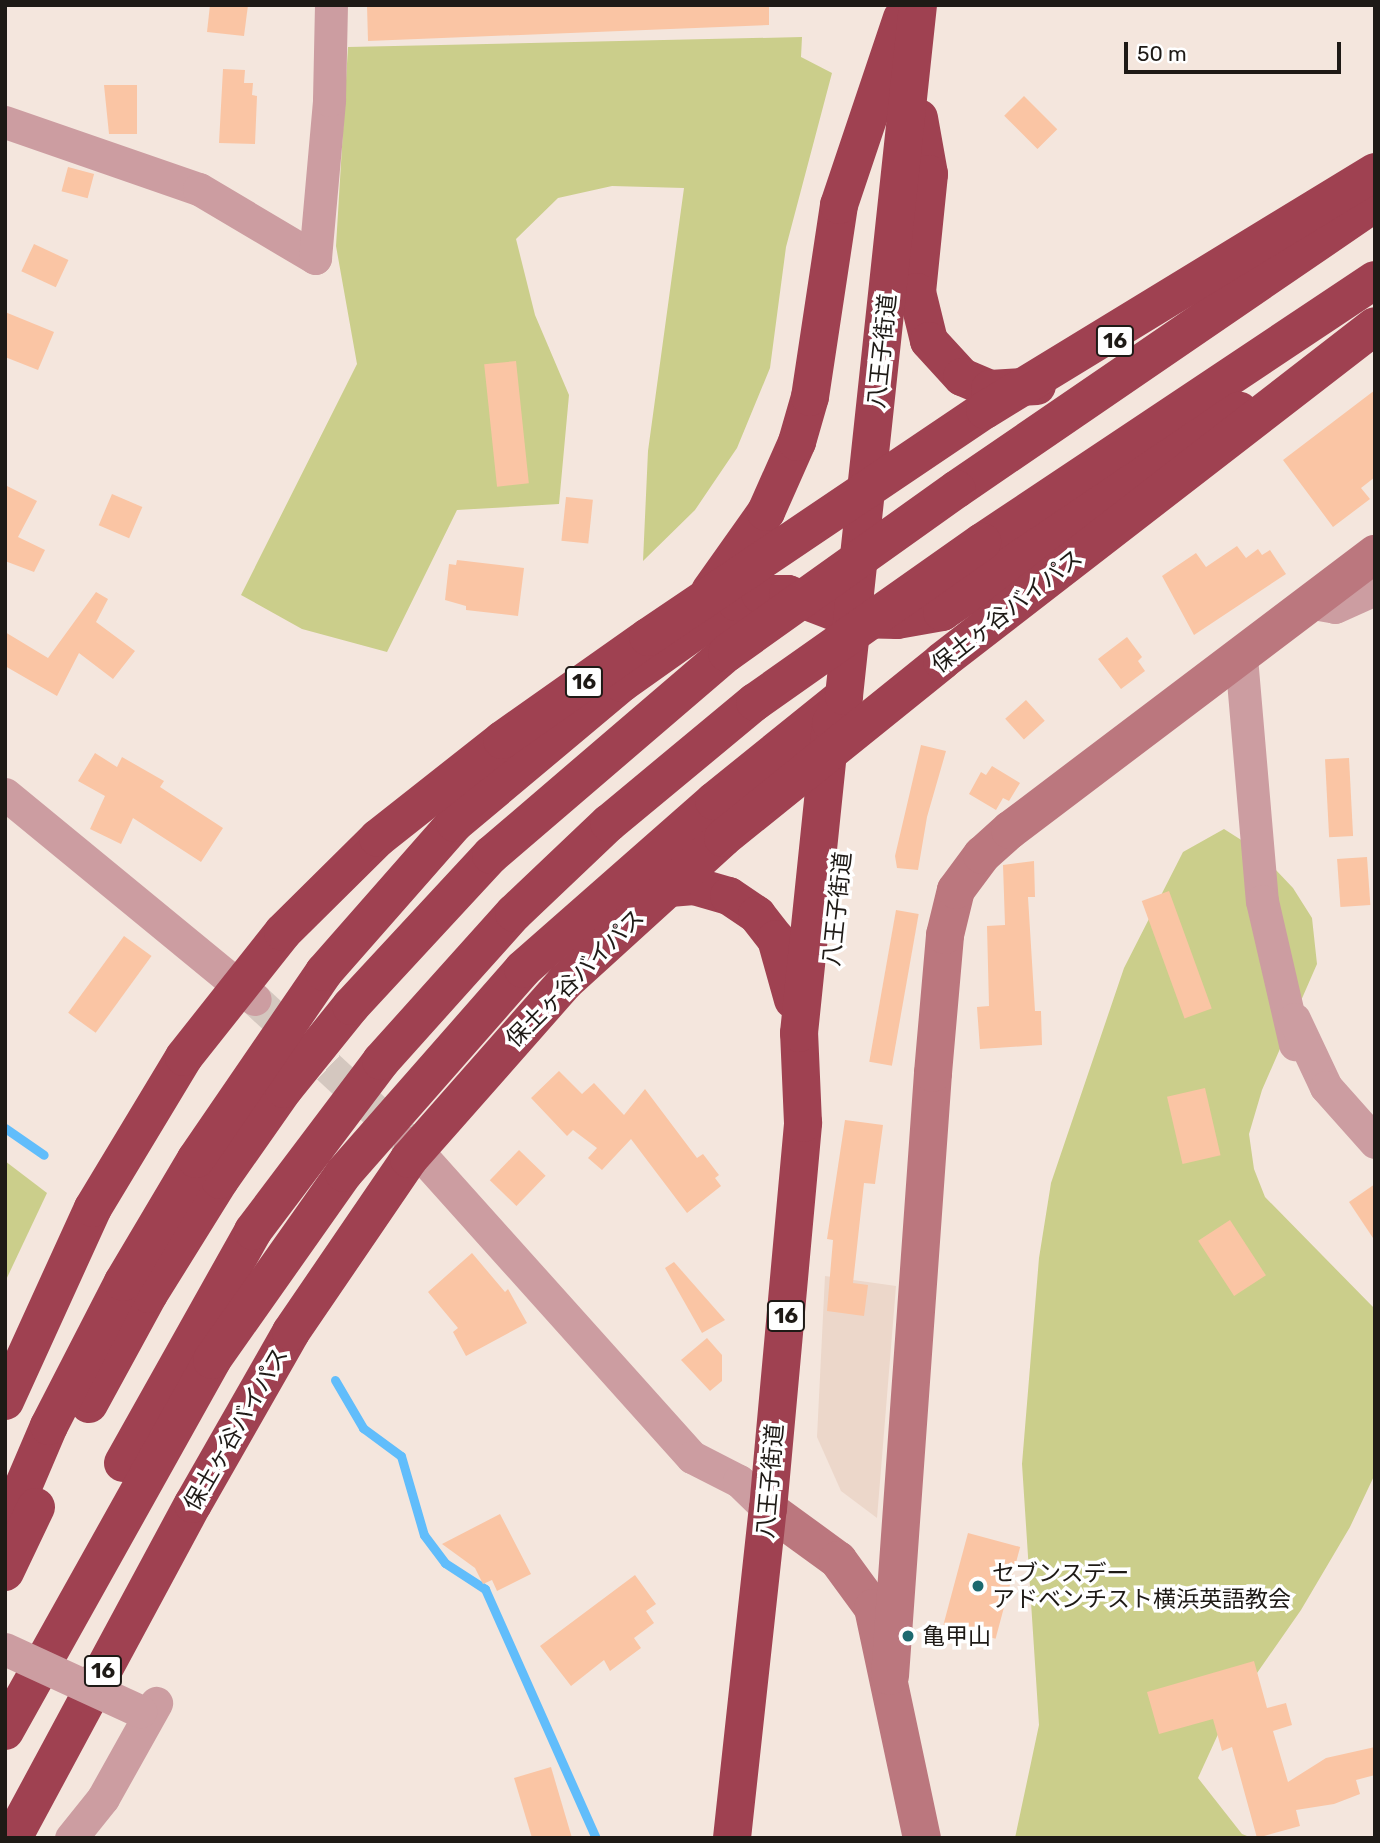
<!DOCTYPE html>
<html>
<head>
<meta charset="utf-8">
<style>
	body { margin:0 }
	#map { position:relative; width:1380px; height:1843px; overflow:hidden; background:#f4e6dd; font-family:Rubik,"Noto Sans JP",sans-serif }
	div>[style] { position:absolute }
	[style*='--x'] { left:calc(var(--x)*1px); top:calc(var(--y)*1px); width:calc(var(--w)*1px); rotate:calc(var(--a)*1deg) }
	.built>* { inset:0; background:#ecd7ca }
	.green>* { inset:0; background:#cbce8b }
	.stream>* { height:9px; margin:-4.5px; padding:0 4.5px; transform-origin:4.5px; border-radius:4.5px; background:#61bdfb }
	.building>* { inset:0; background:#fac5a4; transform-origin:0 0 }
	.street-tunnel>* { height:33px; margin-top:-16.5px; transform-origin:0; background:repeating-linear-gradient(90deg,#d4c7bf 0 33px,transparent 0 50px) }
	.street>* { height:33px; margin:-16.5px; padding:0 16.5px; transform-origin:16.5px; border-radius:16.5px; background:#cc9da1 }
	.secondary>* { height:38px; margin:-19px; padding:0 19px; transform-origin:19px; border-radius:19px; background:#bb777e }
	.highway>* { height:38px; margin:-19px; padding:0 19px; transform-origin:19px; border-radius:19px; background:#9f4151 }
	.street-bridge>* { height:33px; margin:-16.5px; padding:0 16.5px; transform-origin:16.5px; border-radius:16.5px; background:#cc9da1 }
	.highway-bridge>* { height:38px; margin:-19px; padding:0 19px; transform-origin:19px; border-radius:19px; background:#9f4151 }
	.dots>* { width:19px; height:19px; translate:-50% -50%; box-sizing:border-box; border:4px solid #fff; border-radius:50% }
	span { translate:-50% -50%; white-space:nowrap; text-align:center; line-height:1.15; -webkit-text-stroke:7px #fff; paint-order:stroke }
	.shield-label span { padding:2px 5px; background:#fff; border:2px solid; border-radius:5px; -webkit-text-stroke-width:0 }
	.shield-label { font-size:21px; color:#1e1a16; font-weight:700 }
	.street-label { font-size:23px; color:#1e1a16 }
	.poi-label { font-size:23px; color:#1e1a16 }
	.left { translate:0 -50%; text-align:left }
	.frame { position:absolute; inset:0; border:7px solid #1e1a16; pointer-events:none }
	.scale { position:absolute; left:1124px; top:42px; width:217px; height:32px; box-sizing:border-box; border:4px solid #1e1a16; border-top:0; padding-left:9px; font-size:21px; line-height:24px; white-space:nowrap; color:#1e1a16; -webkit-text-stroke:5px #fff; paint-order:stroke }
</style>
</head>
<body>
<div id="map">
	<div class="built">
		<i style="clip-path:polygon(825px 1276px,896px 1286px,877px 1518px,841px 1491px,817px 1437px)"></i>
	</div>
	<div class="green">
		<i style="clip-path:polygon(802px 37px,801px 57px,832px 73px,786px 247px,770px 368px,737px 448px,695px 510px,643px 561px,648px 451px,684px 188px,612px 186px,558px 198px,516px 239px,535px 315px,569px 395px,559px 504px,457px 510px,387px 652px,302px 629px,241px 595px,357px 364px,336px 246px,348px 47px)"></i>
		<i style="clip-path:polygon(1224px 829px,1257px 850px,1293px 888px,1312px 918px,1317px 964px,1262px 1090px,1249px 1134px,1254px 1169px,1265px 1197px,1375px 1309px,1375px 1474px,1350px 1527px,1301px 1610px,1225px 1719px,1198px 1778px,1242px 1834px,1252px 1838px,1015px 1838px,1039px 1725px,1022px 1464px,1039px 1258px,1051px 1183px,1124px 968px,1183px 852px)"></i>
		<i style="clip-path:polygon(5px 1161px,47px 1193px,5px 1282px)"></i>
	</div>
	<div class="stream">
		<i style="--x:5;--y:1128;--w:47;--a:34.7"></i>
		<i style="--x:335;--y:1380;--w:56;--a:59.7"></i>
		<i style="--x:363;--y:1428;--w:47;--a:36.4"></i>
		<i style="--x:401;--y:1456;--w:82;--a:73.8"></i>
		<i style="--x:424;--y:1535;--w:35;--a:53"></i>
		<i style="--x:445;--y:1563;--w:48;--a:33"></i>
		<i style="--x:485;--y:1589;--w:273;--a:66"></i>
	</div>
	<div class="building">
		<i style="clip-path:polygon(210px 5px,248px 5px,244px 36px,207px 32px)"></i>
		<i style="clip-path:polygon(367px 5px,769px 5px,769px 25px,368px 41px)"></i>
		<i style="clip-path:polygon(223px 69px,245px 70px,244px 83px,253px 83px,252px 95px,257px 96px,255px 144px,219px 143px)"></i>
		<i style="clip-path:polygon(104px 85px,137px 85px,137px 134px,109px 134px)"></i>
		<i style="left:1024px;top:96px;width:47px;height:28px;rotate:45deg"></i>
		<i style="left:68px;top:167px;width:27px;height:25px;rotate:15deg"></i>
		<i style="left:34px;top:244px;width:38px;height:30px;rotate:25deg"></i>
		<i style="clip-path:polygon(5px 312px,54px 332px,38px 370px,5px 357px)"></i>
		<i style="left:516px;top:361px;width:123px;height:32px;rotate:84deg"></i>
		<i style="clip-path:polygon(1375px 390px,1375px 477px,1361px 488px,1370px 499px,1333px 527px,1283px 460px)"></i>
		<i style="clip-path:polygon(5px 485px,37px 501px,18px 537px,45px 550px,34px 572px,5px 561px)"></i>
		<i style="left:112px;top:494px;width:33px;height:34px;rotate:23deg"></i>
		<i style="left:566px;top:497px;width:27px;height:44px;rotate:6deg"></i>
		<i style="clip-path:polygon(1237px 546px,1246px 558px,1258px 549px,1262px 555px,1270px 550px,1286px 574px,1194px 635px,1162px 576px,1196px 553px,1206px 567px)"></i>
		<i style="clip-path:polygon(457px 560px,524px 568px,518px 616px,466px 610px,466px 606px,445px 600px,449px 564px,456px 565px)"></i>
		<i style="clip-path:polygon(96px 592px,108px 599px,96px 622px,135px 651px,113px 679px,79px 653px,57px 696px,5px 666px,5px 632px,48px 658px)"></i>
		<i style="clip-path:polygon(1127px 637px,1142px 657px,1138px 661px,1145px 671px,1121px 689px,1098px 659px)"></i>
		<i style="left:1026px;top:700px;width:28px;height:28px;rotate:48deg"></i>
		<i style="clip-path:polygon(921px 745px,946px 751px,927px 817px,918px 870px,897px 868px,895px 856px)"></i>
		<i style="clip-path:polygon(95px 753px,117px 767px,122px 757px,164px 781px,160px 787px,223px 828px,201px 862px,133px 818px,121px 844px,90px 829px,105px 796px,78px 781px)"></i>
		<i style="left:1349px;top:758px;width:78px;height:24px;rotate:87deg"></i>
		<i style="clip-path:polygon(992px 766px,1020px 783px,1009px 801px,1003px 798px,996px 810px,969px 794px,981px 772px,986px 775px)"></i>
		<i style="left:1367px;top:857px;width:48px;height:30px;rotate:86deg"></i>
		<i style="clip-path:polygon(1034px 861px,1035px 897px,1028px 897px,1035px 1011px,1041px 1011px,1042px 1045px,980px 1049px,977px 1007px,989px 1006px,987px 926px,1005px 925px,1003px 865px)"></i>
		<i style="left:1169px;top:891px;width:125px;height:29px;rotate:70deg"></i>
		<i style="left:896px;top:910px;width:23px;height:154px;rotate:10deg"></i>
		<i style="left:124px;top:936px;width:34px;height:95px;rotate:36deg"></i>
		<i style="clip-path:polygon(559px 1071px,582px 1094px,594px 1083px,624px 1115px,645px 1089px,697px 1158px,703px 1154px,719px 1175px,715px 1178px,721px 1186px,687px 1213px,631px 1139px,602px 1170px,588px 1158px,597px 1148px,573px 1130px,567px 1136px,531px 1098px)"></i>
		<i style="left:1205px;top:1088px;width:69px;height:39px;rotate:77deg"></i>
		<i style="clip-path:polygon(845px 1120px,883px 1125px,875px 1184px,864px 1183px,853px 1283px,868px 1285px,864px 1316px,827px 1311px,833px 1240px,827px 1239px)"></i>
		<i style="left:519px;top:1150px;width:37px;height:42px;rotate:44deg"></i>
		<i style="clip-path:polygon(1375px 1184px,1375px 1241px,1349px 1202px)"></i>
		<i style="left:1230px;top:1220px;width:66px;height:38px;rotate:57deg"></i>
		<i style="clip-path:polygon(472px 1253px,505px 1292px,508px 1289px,527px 1323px,466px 1356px,453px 1332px,458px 1328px,428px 1292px)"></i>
		<i style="clip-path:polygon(674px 1262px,725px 1320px,702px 1333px,665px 1268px)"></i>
		<i style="clip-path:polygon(707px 1338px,722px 1355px,722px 1381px,710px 1391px,681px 1360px)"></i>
		<i style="clip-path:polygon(500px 1514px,531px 1574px,497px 1591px,492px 1580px,483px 1584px,475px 1568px,442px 1544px)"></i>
		<i style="left:968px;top:1533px;width:54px;height:95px;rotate:15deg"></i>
		<i style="clip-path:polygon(635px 1575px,656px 1604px,646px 1611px,654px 1623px,634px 1638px,641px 1648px,610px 1671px,604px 1660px,571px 1686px,540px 1646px)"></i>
		<i style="clip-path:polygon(1254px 1661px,1267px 1708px,1286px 1703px,1292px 1725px,1273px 1731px,1288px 1782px,1326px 1758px,1375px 1747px,1375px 1775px,1356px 1780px,1360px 1794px,1334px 1804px,1296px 1810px,1300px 1826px,1257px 1838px,1232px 1747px,1222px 1751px,1213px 1719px,1159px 1734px,1147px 1692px)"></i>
		<i style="clip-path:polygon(551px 1767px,572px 1838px,532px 1838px,514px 1778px)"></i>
	</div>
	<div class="street-tunnel">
		<i style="--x:255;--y:999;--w:207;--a:42.8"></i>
	</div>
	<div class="street">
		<i style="--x:5;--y:122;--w:205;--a:19.1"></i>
		<i style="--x:199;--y:189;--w:135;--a:30.7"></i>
		<i style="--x:315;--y:258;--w:159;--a:-84.9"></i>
		<i style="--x:329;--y:100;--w:95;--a:-88.8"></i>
		<i style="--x:1313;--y:603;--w:22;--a:10"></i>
		<i style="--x:1335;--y:607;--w:44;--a:-24.2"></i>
		<i style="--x:1241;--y:657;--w:245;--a:85.1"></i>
		<i style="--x:1262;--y:901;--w:147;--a:77"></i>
		<i style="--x:5;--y:794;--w:323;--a:39.4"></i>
		<i style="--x:1294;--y:1019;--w:75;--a:64.8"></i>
		<i style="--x:1326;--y:1087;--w:74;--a:48.3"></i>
		<i style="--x:410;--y:1143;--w:422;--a:48.1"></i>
		<i style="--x:692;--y:1457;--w:53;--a:27.1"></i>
		<i style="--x:739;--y:1481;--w:40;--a:44"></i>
		<i style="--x:71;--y:1838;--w:51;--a:-51.3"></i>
		<i style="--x:103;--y:1798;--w:109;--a:-60.8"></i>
	</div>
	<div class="secondary">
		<i style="--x:768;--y:1509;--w:87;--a:36.1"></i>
		<i style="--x:838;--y:1560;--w:59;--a:53.9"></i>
		<i style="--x:873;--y:1608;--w:235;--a:78"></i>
		<i style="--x:890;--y:1676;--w:605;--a:-85.92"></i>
		<i style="--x:933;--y:1073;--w:139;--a:-85"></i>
		<i style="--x:945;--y:935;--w:46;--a:-76.3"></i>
		<i style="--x:956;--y:890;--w:44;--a:-53.4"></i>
		<i style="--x:982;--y:855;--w:38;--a:-42"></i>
		<i style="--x:1010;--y:830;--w:458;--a:-37.1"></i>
	</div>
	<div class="highway">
		<i style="--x:919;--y:118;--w:57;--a:79.9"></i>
		<i style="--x:929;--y:174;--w:119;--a:95.8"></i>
		<i style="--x:917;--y:292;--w:50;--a:76.2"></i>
		<i style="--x:929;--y:341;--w:49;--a:47.5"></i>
		<i style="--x:962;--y:377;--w:30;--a:23"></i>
		<i style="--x:990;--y:389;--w:47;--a:-3.7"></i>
		<i style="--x:957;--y:489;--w:506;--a:-34.38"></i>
		<i style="--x:982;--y:542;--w:472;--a:-33.7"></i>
		<i style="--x:710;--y:591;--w:97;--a:-54.7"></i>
		<i style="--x:766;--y:512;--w:77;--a:-66.1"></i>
		<i style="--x:797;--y:442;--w:47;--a:-73.9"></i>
		<i style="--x:810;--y:397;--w:194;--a:-81.4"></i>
		<i style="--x:839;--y:205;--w:197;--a:-71.4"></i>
		<i style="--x:645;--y:890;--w:49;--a:-4.7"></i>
		<i style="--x:694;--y:886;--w:36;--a:16"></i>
		<i style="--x:729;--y:896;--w:34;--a:34"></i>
		<i style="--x:757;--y:915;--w:31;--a:52"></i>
		<i style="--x:776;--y:939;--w:63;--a:74.4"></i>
		<i style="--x:89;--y:1404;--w:125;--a:-61.4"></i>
		<i style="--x:149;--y:1294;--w:134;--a:-58.1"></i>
		<i style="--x:220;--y:1180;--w:111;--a:-54.9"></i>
		<i style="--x:284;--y:1089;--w:107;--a:-51.1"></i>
		<i style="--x:351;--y:1006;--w:206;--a:-47.2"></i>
		<i style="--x:491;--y:855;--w:311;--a:-40.6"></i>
		<i style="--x:123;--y:1463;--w:266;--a:-60.7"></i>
		<i style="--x:253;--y:1231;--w:213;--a:-53"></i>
		<i style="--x:381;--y:1061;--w:199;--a:-48.1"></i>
		<i style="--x:514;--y:913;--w:131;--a:-43.5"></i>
		<i style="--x:609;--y:823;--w:190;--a:-39.7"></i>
		<i style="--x:5;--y:1529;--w:112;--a:-66.9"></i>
		<i style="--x:49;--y:1426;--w:162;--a:-62.8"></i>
		<i style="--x:123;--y:1282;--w:143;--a:-59.3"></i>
		<i style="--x:196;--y:1159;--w:227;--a:-55.6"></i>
		<i style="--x:324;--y:972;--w:198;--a:-48.7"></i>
		<i style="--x:455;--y:823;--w:218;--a:-40"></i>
		<i style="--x:622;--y:683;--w:140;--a:-35.4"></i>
		<i style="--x:736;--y:602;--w:25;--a:-18"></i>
		<i style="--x:760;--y:594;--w:28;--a:0"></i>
		<i style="--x:788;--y:594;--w:70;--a:21"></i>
		<i style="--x:853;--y:619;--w:44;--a:1.3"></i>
		<i style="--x:897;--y:620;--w:46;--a:-10.1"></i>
		<i style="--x:942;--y:612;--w:359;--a:-34.1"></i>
		<i style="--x:5;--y:1572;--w:72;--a:-64.5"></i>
		<i style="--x:5;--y:1731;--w:425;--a:-60.8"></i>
		<i style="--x:212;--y:1360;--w:229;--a:-54.8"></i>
		<i style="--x:344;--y:1173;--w:271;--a:-48.7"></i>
		<i style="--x:523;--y:969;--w:254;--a:-41.3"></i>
		<i style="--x:714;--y:801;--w:166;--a:-38.9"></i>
		<i style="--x:13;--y:1838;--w:379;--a:-61.7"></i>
		<i style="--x:732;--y:1838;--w:331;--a:-83.8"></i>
		<i style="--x:768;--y:1509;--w:388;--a:-84.8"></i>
		<i style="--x:803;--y:1123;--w:90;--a:-92.5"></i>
		<i style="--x:799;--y:1033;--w:312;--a:-84.1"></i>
		<i style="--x:831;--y:723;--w:30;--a:-64"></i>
		<i style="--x:844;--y:696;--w:695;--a:-83.89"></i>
	</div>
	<div class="street-bridge">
		<i style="--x:5;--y:1649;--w:149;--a:24.7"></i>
	</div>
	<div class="highway-bridge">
		<i style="--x:727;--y:653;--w:282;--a:-35.5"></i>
		<i style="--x:755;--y:702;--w:278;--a:-35.2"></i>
		<i style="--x:5;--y:1401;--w:212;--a:-65.5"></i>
		<i style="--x:93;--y:1208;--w:176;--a:-58.9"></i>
		<i style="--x:184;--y:1057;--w:159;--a:-51.6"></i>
		<i style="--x:283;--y:932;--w:134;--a:-44.7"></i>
		<i style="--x:378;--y:838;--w:158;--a:-38.3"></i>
		<i style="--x:502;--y:740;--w:179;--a:-35.2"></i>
		<i style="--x:648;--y:637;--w:406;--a:-34"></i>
		<i style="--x:985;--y:410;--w:457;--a:-31.4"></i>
		<i style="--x:193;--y:1504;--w:198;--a:-60.3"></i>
		<i style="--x:291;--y:1332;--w:209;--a:-55.7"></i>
		<i style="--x:409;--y:1159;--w:236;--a:-48.6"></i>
		<i style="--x:565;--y:982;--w:214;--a:-42.3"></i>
		<i style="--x:723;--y:838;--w:282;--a:-38.9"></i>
		<i style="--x:942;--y:661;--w:547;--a:-37.73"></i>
	</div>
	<div class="dots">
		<i style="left:978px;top:1586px;background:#1c696f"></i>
		<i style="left:908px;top:1636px;background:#1c696f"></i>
	</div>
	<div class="shield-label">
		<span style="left:1115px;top:341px">16</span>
		<span style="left:584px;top:682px">16</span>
		<span style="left:786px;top:1316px">16</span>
		<span style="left:103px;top:1671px">16</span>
	</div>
	<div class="street-label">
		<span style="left:882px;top:351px;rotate:-84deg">八王子街道</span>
		<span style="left:1007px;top:611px;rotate:-38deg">保土ヶ谷バイパス</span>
		<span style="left:837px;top:909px;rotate:-84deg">八王子街道</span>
		<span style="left:575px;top:978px;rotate:-45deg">保土ヶ谷バイパス</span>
		<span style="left:236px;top:1429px;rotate:-60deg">保土ヶ谷バイパス</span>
		<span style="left:770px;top:1481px;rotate:-85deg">八王子街道</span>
	</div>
	<div class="poi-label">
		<span class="left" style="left:992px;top:1586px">セブンスデー<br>アドベンチスト横浜英語教会</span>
		<span class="left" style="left:922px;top:1636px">亀甲山</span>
	</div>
	<div class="frame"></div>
	<div class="scale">50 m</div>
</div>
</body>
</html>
